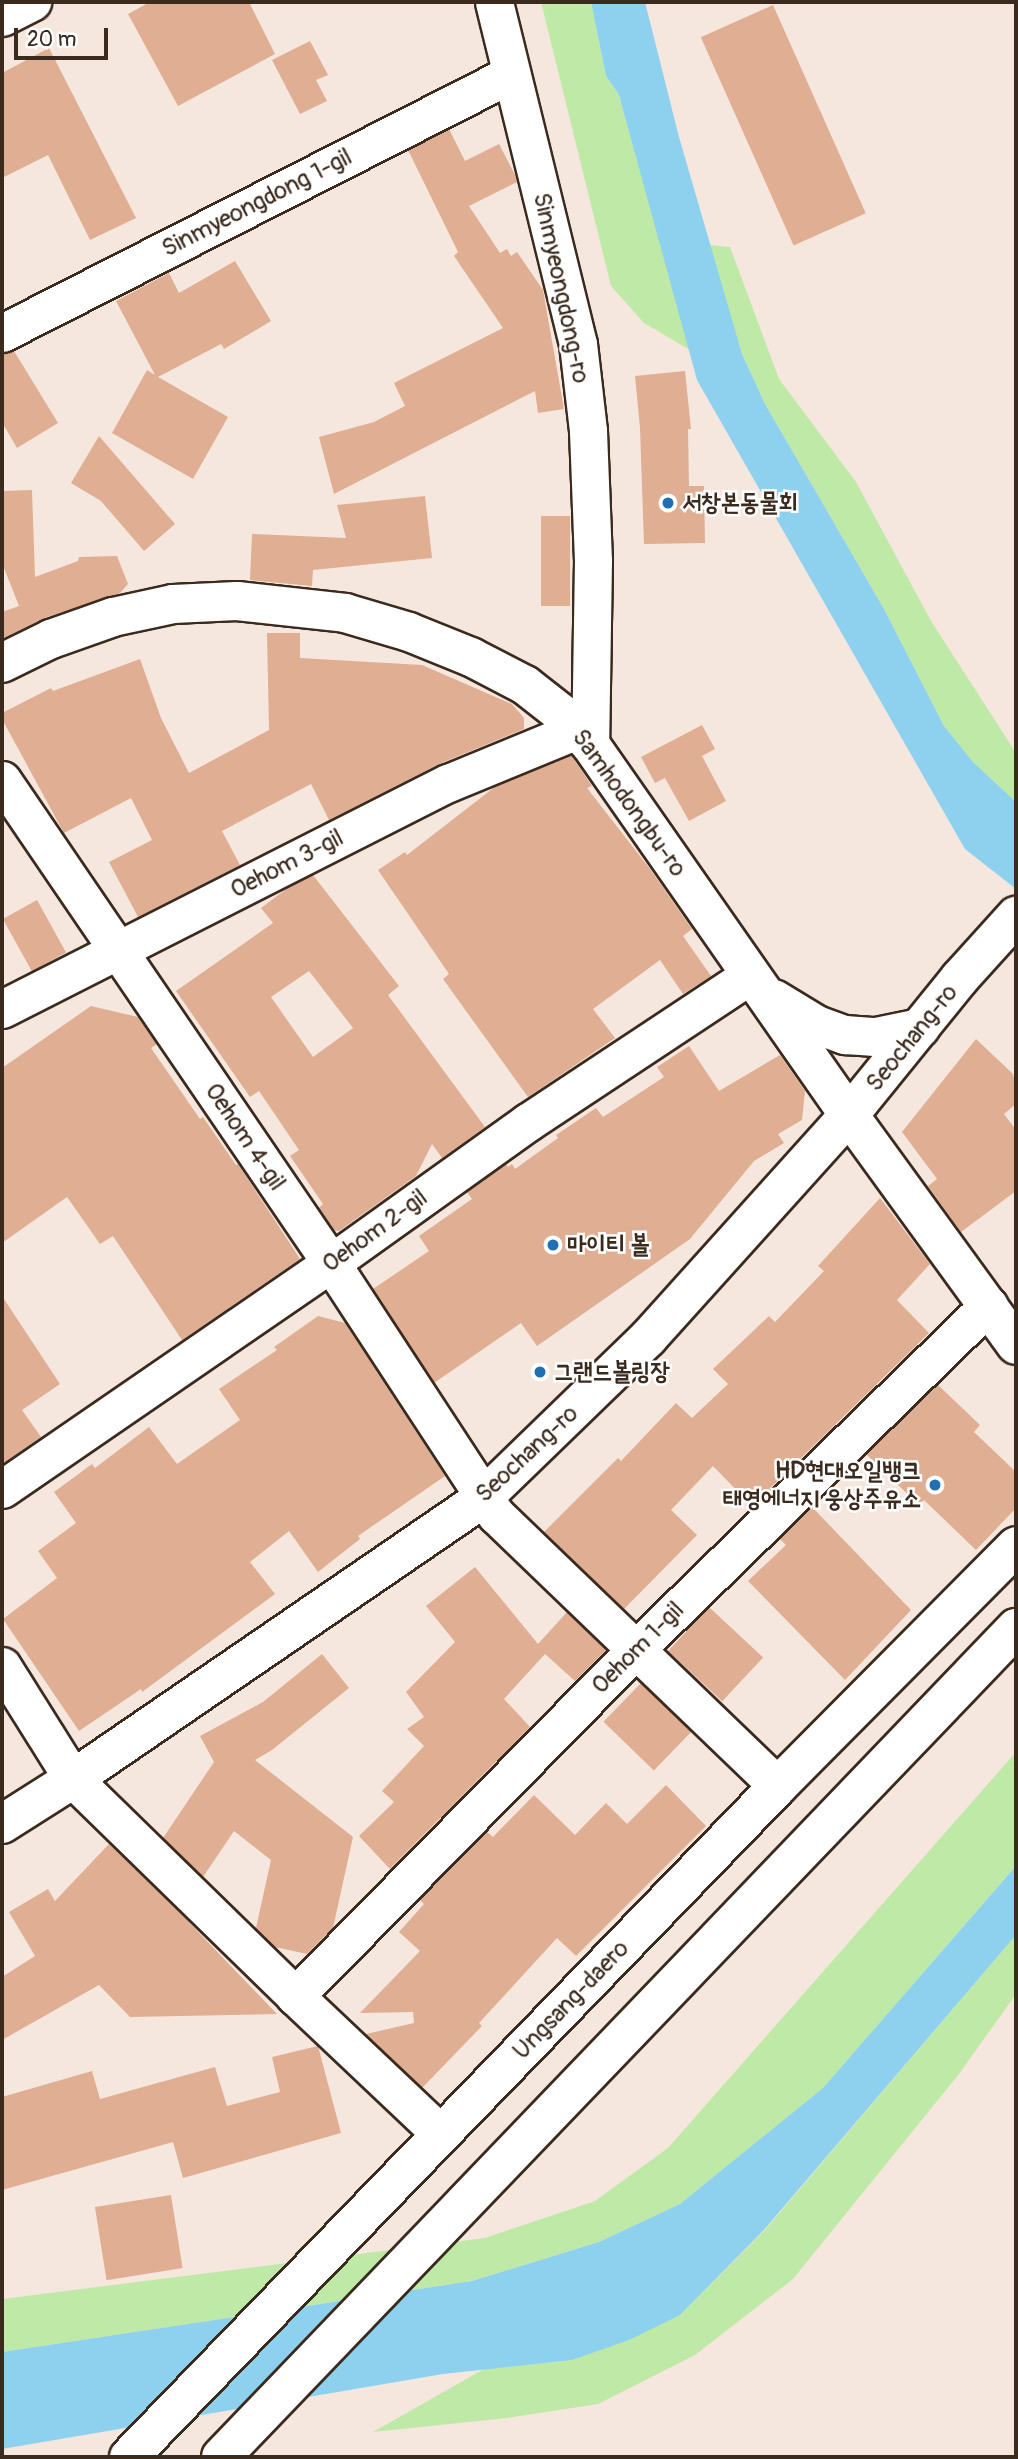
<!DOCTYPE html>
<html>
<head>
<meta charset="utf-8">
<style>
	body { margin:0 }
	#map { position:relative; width:1018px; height:2459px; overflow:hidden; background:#f6e7de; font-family:Pangolin,"Poor Story",sans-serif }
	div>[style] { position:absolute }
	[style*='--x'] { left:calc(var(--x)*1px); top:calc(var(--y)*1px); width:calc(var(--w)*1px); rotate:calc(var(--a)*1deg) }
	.green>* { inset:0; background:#bfe9a6 }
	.water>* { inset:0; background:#8dd1ee }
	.building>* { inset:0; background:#e0ae92; transform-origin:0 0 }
	.roads { filter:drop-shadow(2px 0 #3b2a1e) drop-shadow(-2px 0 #3b2a1e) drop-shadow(0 2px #3b2a1e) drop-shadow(0 -2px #3b2a1e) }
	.street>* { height:37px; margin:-18.5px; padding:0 18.5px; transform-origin:18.5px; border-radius:18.5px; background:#fff }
	.secondary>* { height:38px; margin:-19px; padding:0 19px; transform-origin:19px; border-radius:19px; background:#fff }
	.dots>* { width:19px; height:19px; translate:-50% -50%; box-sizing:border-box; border:4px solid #fff; border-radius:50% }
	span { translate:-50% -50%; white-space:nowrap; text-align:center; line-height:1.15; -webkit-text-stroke:5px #fff; paint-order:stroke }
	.street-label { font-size:24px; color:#3b2a1e }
	.poi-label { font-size:24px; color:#3b2a1e; font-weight:700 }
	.left { translate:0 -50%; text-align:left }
	.right { translate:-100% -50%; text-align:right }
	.frame { position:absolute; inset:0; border:4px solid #3b2a1e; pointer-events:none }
	.scale { position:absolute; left:14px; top:28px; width:94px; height:32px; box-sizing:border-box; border:4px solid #3b2a1e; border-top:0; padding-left:9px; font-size:21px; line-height:24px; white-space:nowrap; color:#3b2a1e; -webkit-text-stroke:5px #fff; paint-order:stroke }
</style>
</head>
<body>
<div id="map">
	<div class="green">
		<i style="clip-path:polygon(541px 2px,591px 2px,606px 76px,619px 95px,690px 350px,644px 323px,611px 286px)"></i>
		<i style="clip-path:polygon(709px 245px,730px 247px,779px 379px,856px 482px,931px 621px,1016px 753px,1016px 802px,973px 762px,944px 726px,884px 609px,765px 404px,742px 354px)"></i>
		<i style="clip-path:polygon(1016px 1752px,1016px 1866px,823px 2088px,680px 2204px,599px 2242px,472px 2281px,2px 2352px,2px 2299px,485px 2238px,595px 2201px,668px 2148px)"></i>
		<i style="clip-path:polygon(1016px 1935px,1016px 1994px,959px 2074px,793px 2279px,695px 2355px,598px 2404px,507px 2418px,373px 2432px,484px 2369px,572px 2360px,680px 2315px,764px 2231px)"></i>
	</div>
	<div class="water">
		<i style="clip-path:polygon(591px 2px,645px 2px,679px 137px,742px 354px,765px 404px,884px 609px,944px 726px,973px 762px,1016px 802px,1016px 889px,965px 849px,697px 380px,619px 95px,606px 76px)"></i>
		<i style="clip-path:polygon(1016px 1866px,1016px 1935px,763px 2231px,680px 2315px,629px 2340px,572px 2360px,443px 2374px,2px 2449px,2px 2352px,472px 2281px,599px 2242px,680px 2204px,823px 2088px)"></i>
	</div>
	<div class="building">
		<i style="clip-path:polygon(150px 2px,249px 2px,275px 54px,178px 106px,128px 14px)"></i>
		<i style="left:773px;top:5px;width:228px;height:79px;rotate:66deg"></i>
		<i style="clip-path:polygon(310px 41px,328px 75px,316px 80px,327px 101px,300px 114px,272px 60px)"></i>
		<i style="clip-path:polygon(49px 48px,136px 218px,90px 240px,48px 155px,2px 178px,2px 73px)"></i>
		<i style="clip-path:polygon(449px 129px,465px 161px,499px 144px,515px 175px,517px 182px,469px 206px,500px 253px,507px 249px,511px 256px,517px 252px,543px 290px,564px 409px,538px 413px,535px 391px,334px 494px,319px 437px,374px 422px,405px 406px,394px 383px,503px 328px,454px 256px,458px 252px,408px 150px)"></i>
		<i style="clip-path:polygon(235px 261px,271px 321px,224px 349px,221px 344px,158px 377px,228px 417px,193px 479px,112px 433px,147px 370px,155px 375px,116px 301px,169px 273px,179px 293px)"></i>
		<i style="clip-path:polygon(14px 351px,58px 423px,17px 448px,2px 422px,2px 354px)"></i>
		<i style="clip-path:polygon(685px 371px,691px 429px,688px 429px,689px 486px,704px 486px,705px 543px,644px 544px,640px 428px,635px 376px)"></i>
		<i style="clip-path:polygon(99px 436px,175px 524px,144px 551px,101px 501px,71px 483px)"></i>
		<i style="clip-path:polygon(32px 490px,35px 577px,78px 561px,79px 557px,117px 556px,128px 584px,120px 593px,44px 618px,2px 639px,2px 612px,19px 606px,2px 563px,2px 491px)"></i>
		<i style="clip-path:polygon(425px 496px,432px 558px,313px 570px,312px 586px,250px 580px,252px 534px,346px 538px,337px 505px)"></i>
		<i style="left:541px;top:516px;width:29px;height:90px"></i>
		<i style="clip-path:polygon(267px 633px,300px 633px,300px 658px,422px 665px,512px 704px,524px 718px,524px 729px,439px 764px,329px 820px,311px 784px,222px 831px,240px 865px,138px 917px,109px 862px,152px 840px,131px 798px,64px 833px,2px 719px,2px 713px,51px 688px,53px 691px,140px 659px,161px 718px,189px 773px,269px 730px)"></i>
		<i style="clip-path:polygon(702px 725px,715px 749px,702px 756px,726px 801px,689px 821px,665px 778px,655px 783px,641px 757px)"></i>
		<i style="clip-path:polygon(571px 755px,592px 786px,587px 788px,650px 869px,692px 929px,683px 936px,711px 976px,683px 994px,660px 960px,593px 1009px,615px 1038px,528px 1097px,443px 979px,449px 974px,378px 870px,405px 852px,407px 855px,496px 786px)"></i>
		<i style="clip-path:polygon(evenodd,313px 875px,399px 986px,388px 995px,485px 1127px,442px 1158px,432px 1144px,416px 1176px,339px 1231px,334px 1230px,319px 1208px,323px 1204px,290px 1156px,299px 1150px,259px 1091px,250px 1097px,176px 991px,273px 923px,261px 908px,289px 887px,313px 875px,309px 971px,353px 1028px,313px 1057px,271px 997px,309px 971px)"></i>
		<i style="left:37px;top:900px;width:60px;height:39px;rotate:61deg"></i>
		<i style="clip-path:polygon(91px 1006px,138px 1017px,157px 1044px,151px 1048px,200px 1119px,203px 1117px,236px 1165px,238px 1164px,300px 1259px,182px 1340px,113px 1236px,100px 1244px,67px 1197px,2px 1243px,2px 1068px)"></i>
		<i style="clip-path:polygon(976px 1039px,1013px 1074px,1016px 1087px,1016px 1104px,1004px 1114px,1016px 1130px,1016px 1191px,961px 1232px,928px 1186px,937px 1179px,902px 1132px)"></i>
		<i style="clip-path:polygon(689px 1046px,719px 1091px,780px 1055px,805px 1091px,802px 1120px,778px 1134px,784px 1143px,754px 1161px,690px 1239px,537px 1346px,521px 1323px,434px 1383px,373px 1289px,429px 1251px,419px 1236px,472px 1199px,467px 1192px,506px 1164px,508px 1167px,512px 1164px,515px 1169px,558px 1138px,556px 1135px,596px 1108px,603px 1117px,664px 1077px,657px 1067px)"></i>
		<i style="clip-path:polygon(880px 1198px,930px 1264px,897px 1300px,929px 1333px,752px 1506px,713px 1466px,671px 1510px,697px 1535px,624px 1609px,544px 1532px,618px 1458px,621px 1461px,676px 1403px,692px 1418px,728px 1384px,713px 1369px,769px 1316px,775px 1322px,824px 1271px,818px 1266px)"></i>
		<i style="clip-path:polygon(2px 1296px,60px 1384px,22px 1410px,41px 1437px,2px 1464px)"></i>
		<i style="clip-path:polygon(318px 1316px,345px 1323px,445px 1476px,358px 1536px,360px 1539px,318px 1572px,289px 1531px,250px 1562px,275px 1594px,142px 1692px,141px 1689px,79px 1731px,3px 1619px,57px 1578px,38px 1551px,76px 1523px,54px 1492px,92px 1464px,95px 1468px,149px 1427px,177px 1464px,240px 1420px,219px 1389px,277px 1350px,274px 1347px)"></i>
		<i style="clip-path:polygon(937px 1384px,980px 1425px,974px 1432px,1016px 1472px,1016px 1508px,976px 1550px,924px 1500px,919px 1505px,866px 1454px)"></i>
		<i style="clip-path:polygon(812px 1507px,911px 1610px,845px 1680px,748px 1581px,786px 1545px,779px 1538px)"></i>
		<i style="clip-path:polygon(475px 1567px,538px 1644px,567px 1612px,606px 1650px,575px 1681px,545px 1654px,504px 1699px,530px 1727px,390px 1869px,359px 1836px,394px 1802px,382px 1791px,424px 1746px,407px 1729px,424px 1717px,406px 1692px,455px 1642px,426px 1606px)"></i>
		<i style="left:709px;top:1607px;width:74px;height:60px;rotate:43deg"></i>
		<i style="clip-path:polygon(322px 1654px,349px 1688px,272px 1750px,255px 1760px,353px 1837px,333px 1928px,307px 1954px,275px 1947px,256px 1928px,271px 1860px,234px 1831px,203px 1877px,163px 1838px,214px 1762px,200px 1736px,263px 1702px)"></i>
		<i style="left:641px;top:1683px;width:70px;height:54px;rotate:44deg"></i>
		<i style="clip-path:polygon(666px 1785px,706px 1826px,576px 1956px,557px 1938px,479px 2023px,482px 2026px,422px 2088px,366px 2034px,414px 2023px,413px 2012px,360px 2013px,420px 1951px,399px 1932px,424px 1904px,419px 1899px,486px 1831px,493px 1837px,534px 1795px,575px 1835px,606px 1803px,627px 1824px)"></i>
		<i style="clip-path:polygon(109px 1844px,180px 1913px,277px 2014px,130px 2017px,99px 1985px,2px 2040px,2px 1977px,35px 1956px,9px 1912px,48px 1889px,55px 1901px)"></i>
		<i style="clip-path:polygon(318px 2046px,341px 2133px,183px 2178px,173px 2142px,2px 2190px,2px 2097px,92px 2071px,100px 2099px,215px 2067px,227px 2106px,280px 2092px,272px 2057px)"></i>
		<i style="left:171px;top:2195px;width:74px;height:77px;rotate:81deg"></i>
	</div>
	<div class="roads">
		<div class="street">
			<i style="--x:494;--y:2;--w:352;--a:76.2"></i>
			<i style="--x:578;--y:344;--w:88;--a:83.4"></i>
			<i style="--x:588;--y:431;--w:129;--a:87.8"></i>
			<i style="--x:593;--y:560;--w:184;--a:90.9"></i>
			<i style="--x:2;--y:17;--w:34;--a:-27"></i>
			<i style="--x:2;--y:333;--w:571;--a:-26.97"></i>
			<i style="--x:2;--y:780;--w:584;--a:55.74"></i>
			<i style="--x:331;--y:1263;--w:301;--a:56.8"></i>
			<i style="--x:496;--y:1515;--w:391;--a:43.9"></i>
			<i style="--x:2;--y:1009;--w:500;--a:-26.9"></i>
			<i style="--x:448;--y:783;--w:139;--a:-22.3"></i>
			<i style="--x:2;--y:1489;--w:399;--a:-34.5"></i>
			<i style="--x:331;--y:1263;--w:242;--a:-35.6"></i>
			<i style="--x:528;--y:1122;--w:266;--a:-33.5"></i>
			<i style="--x:2;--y:1666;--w:133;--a:57.9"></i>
			<i style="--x:73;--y:1779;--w:310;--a:44.3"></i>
			<i style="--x:295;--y:1996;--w:199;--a:43.4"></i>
			<i style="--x:295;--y:1996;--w:485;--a:-45.5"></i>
			<i style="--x:635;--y:1650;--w:494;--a:-44.3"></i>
		</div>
		<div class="secondary">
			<i style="--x:2;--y:663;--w:55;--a:-26.1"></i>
			<i style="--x:51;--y:639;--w:66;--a:-19.5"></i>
			<i style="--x:113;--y:617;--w:61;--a:-12.2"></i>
			<i style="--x:173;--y:604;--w:64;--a:-2.7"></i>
			<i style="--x:237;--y:601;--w:109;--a:6.3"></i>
			<i style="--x:345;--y:613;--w:67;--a:16.5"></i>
			<i style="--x:409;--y:632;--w:67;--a:22"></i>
			<i style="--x:471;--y:657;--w:61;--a:27.4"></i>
			<i style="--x:525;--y:685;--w:47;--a:38.1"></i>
			<i style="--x:562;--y:714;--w:41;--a:47"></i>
			<i style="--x:590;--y:744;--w:452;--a:55.1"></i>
			<i style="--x:849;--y:1115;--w:284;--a:54"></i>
			<i style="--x:774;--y:999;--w:50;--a:31.2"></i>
			<i style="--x:817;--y:1025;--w:30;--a:20"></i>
			<i style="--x:845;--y:1035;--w:31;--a:4"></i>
			<i style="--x:876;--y:1037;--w:45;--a:-11.6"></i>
			<i style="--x:2;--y:1824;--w:84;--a:-32.4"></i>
			<i style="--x:73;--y:1779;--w:497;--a:-34.4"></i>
			<i style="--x:483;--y:1498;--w:230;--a:-44.1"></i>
			<i style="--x:648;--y:1338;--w:300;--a:-48"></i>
			<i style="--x:849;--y:1115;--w:176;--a:-51"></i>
			<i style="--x:960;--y:978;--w:84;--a:-47.9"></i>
			<i style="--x:129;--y:2457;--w:934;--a:-45.95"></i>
			<i style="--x:778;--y:1786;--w:338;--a:-45.2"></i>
			<i style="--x:221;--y:2457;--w:1149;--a:-46.2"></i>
		</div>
	</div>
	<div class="dots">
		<i style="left:668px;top:503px;background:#1f6fb2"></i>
		<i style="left:553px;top:1245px;background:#1f6fb2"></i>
		<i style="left:540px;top:1372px;background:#1f6fb2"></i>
		<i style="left:935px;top:1485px;background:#1f6fb2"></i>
	</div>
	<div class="street-label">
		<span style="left:257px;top:203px;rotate:-27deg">Sinmyeongdong 1-gil</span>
		<span style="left:561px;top:288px;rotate:78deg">Sinmyeongdong-ro</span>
		<span style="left:629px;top:803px;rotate:54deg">Samhodongbu-ro</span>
		<span style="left:287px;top:864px;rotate:-27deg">Oehom 3-gil</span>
		<span style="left:912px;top:1038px;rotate:-51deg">Seochang-ro</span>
		<span style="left:245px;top:1137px;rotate:56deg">Oehom 4-gil</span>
		<span style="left:375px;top:1231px;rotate:-36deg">Oehom 2-gil</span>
		<span style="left:527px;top:1454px;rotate:-43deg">Seochang-ro</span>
		<span style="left:638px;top:1648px;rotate:-45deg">Oehom 1-gil</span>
		<span style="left:571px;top:2000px;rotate:-46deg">Ungsang-daero</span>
	</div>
	<div class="poi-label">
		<span class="left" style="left:682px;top:503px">서창본동물회</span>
		<span class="left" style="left:567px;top:1245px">마이티 볼</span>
		<span class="left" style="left:554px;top:1372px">그랜드볼링장</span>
		<span class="right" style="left:921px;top:1485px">HD현대오일뱅크<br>태영에너지 웅상주유소</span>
	</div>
	<div class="frame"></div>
	<div class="scale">20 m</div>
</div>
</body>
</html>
